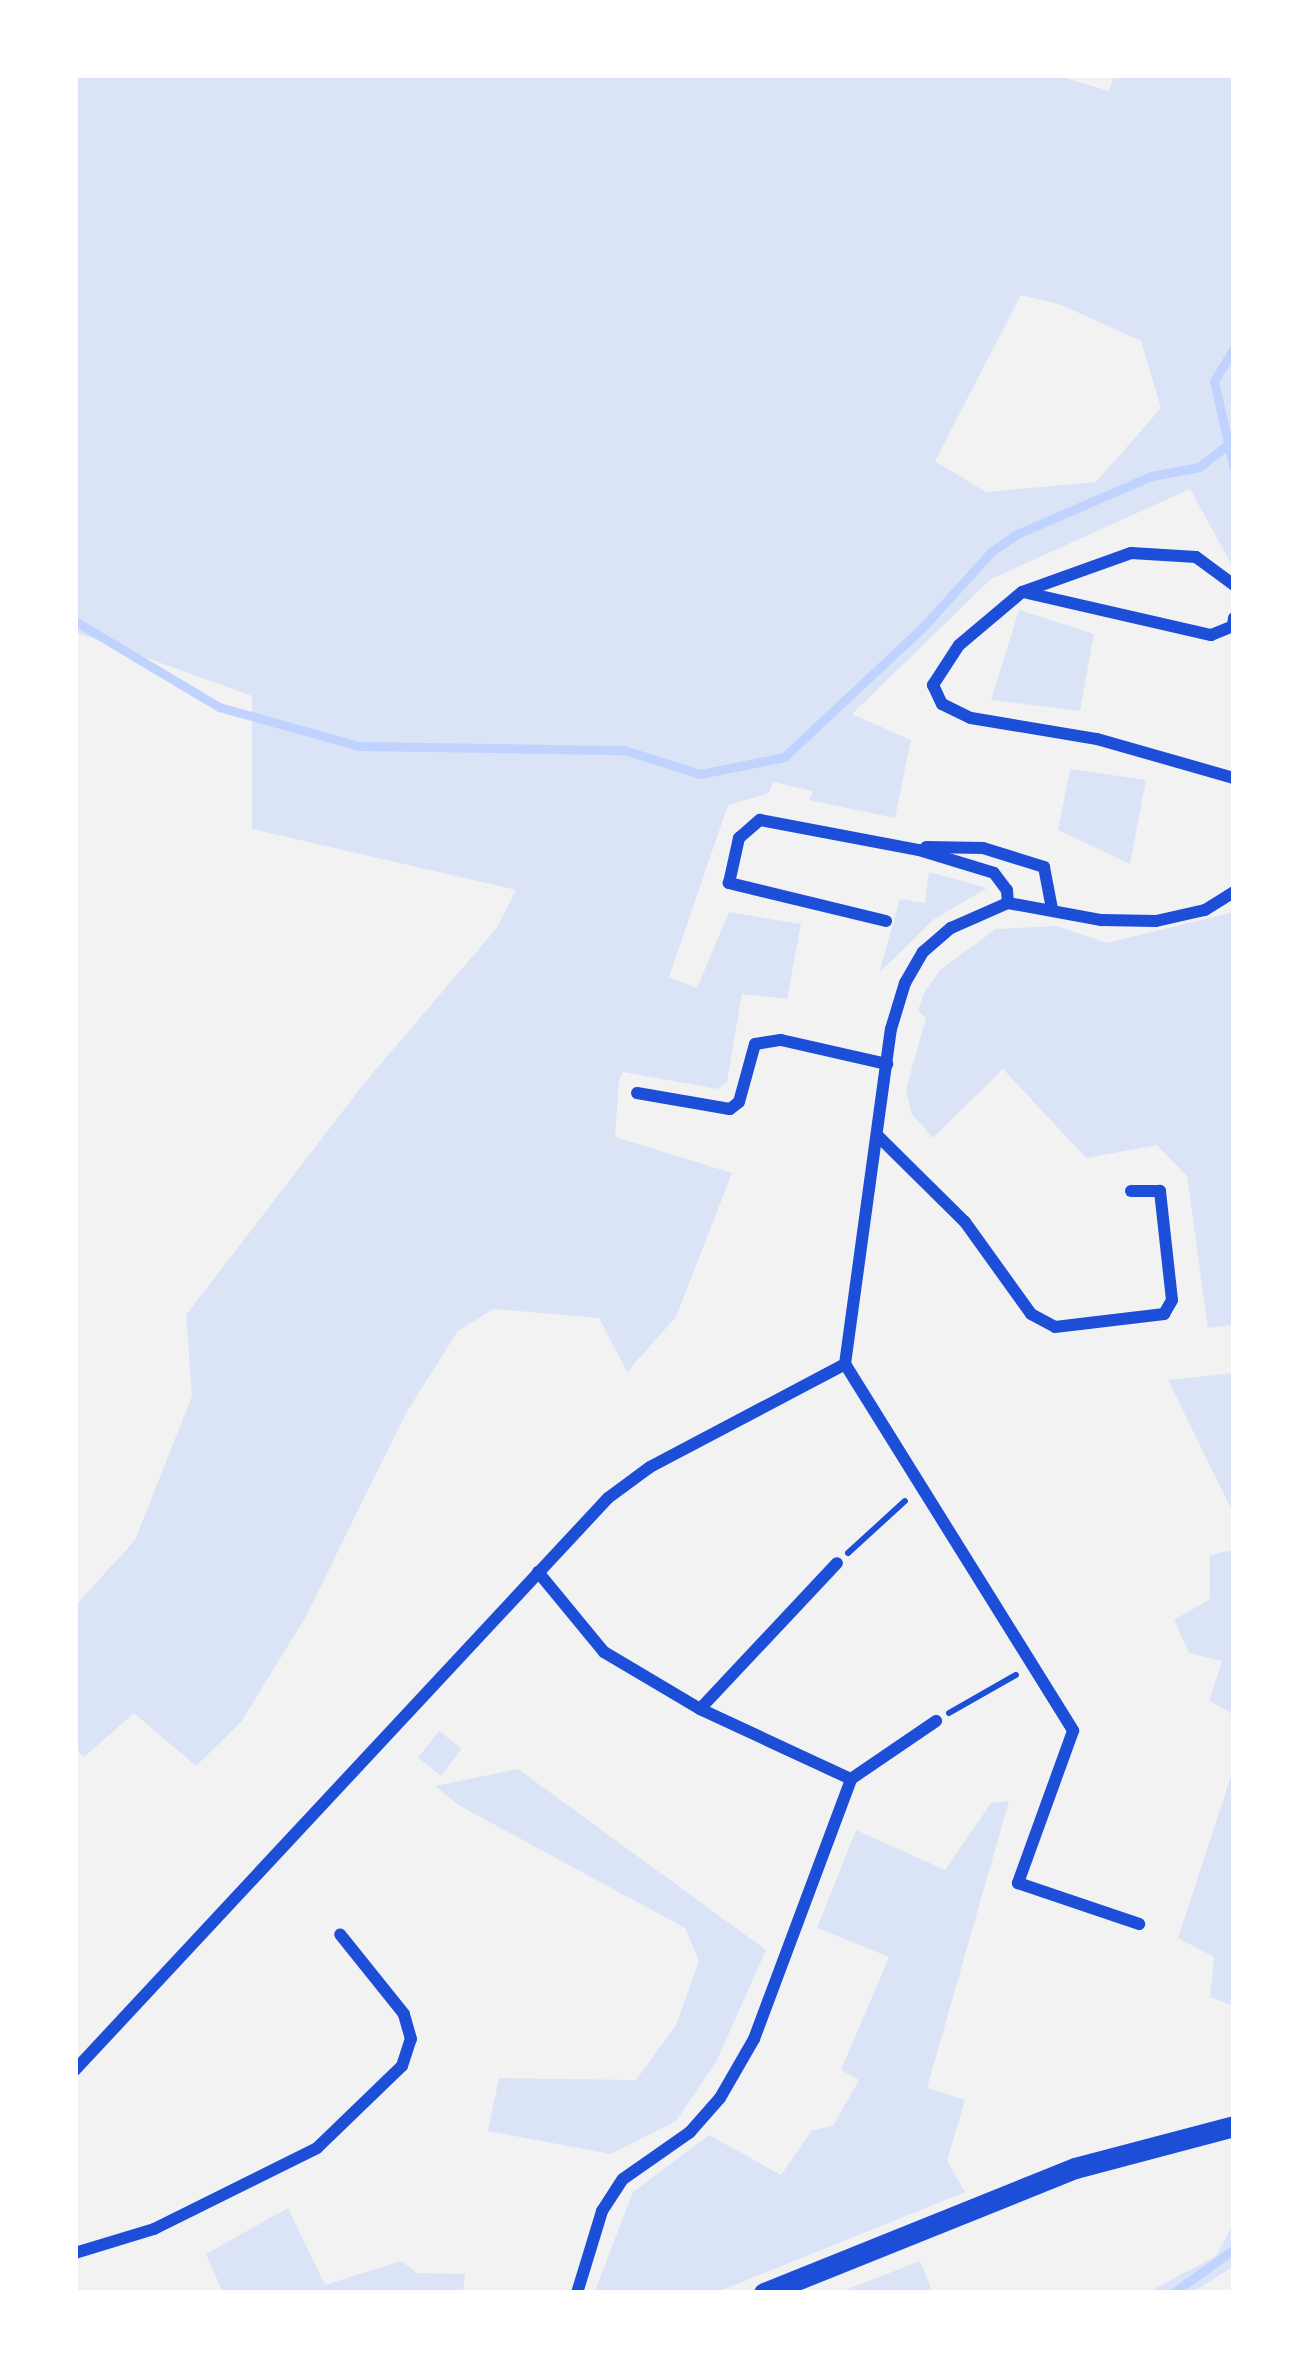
<!DOCTYPE html>
<html>
<head>
<meta charset="utf-8">
<style>
	body { margin:0 }
	#map { position:relative; width:1309px; height:2368px; overflow:hidden; background:#f2f2f2; font-family:"Work Sans",sans-serif }
	div>[style] { position:absolute }
	[style*='--x'] { left:calc(var(--x)*1px); top:calc(var(--y)*1px); width:calc(var(--w)*1px); rotate:calc(var(--a)*1deg) }
	.green>* { inset:0; background:#dbe4f7; transform-origin:0 0 }
	.stream>* { height:9px; margin:-4.5px; padding:0 4.5px; transform-origin:4.5px; border-radius:4.5px; background:#bfd3fe }
	.path>* { height:6px; margin:-3px; padding:0 3px; transform-origin:3px; border-radius:3px; background:#1d4ed8 }
	.minor>* { height:12px; margin:-6px; padding:0 6px; transform-origin:6px; border-radius:6px; background:#1d4ed8 }
	.tertiary>* { height:21px; margin:-10.5px; padding:0 10.5px; transform-origin:10.5px; border-radius:10.5px; background:#1d4ed8 }
	span { translate:-50% -50%; white-space:nowrap; text-align:center; line-height:1.15; -webkit-text-stroke:10px #fff; paint-order:stroke }
	.frame { position:absolute; inset:0; border:78px solid #fff; pointer-events:none }
</style>
</head>
<body>
<div id="map">
	<div class="green">
		<i style="clip-path:polygon(evenodd,75px 75px,1056px 75px,1109px 91px,1114px 75px,1234px 75px,1234px 569px,1190px 489px,991px 579px,852px 714px,911px 740px,895px 818px,809px 800px,813px 791px,773px 782px,769px 793px,728px 805px,669px 977px,697px 988px,729px 912px,801px 924px,787px 999px,742px 994px,727px 1082px,718px 1089px,623px 1072px,619px 1081px,615px 1137px,732px 1173px,676px 1317px,627px 1372px,599px 1318px,493px 1309px,458px 1331px,406px 1413px,305px 1618px,241px 1722px,196px 1766px,134px 1713px,84px 1757px,75px 1748px,75px 1606px,135px 1540px,192px 1396px,186px 1315px,366px 1081px,496px 929px,516px 890px,252px 829px,252px 696px,75px 632px,75px 75px,1021px 295px,1059px 304px,1141px 341px,1161px 408px,1096px 482px,986px 492px,935px 461px,1021px 295px)"></i>
		<i style="clip-path:polygon(1019px 610px,1094px 634px,1080px 711px,991px 700px)"></i>
		<i style="clip-path:polygon(1070px 769px,1146px 780px,1130px 864px,1058px 830px)"></i>
		<i style="clip-path:polygon(929px 872px,987px 888px,933px 920px,879px 973px,900px 899px,925px 903px)"></i>
		<i style="clip-path:polygon(1234px 912px,1234px 1325px,1208px 1328px,1187px 1176px,1157px 1145px,1086px 1158px,1003px 1069px,933px 1138px,911px 1113px,906px 1089px,926px 1018px,918px 1010px,925px 991px,941px 969px,996px 929px,1057px 926px,1107px 943px)"></i>
		<i style="clip-path:polygon(1234px 1373px,1234px 1515px,1168px 1380px)"></i>
		<i style="clip-path:polygon(1234px 1550px,1234px 1714px,1209px 1701px,1222px 1661px,1189px 1653px,1174px 1620px,1210px 1599px,1210px 1555px)"></i>
		<i style="left:439px;top:1731px;width:29px;height:34px;rotate:38deg"></i>
		<i style="clip-path:polygon(1234px 1767px,1234px 2006px,1210px 1997px,1214px 1957px,1178px 1938px)"></i>
		<i style="clip-path:polygon(518px 1769px,766px 1950px,717px 2060px,676px 2121px,611px 2154px,488px 2131px,499px 2078px,636px 2080px,676px 2025px,699px 1961px,685px 1928px,460px 1806px,435px 1786px)"></i>
		<i style="clip-path:polygon(1009px 1801px,927px 2088px,965px 2100px,947px 2161px,965px 2192px,715px 2293px,594px 2293px,633px 2192px,709px 2135px,781px 2175px,812px 2130px,833px 2126px,859px 2080px,841px 2070px,889px 1957px,817px 1928px,856px 1830px,945px 1870px,991px 1803px)"></i>
		<i style="clip-path:polygon(288px 2208px,325px 2285px,401px 2261px,417px 2273px,465px 2274px,463px 2293px,223px 2293px,206px 2254px)"></i>
		<i style="clip-path:polygon(1234px 2222px,1234px 2266px,1191px 2293px,1146px 2293px,1216px 2256px)"></i>
		<i style="clip-path:polygon(920px 2261px,933px 2293px,838px 2293px)"></i>
	</div>
	<div class="stream">
		<i style="--x:1234;--y:348;--w:39;--a:121"></i>
		<i style="--x:1214;--y:381;--w:90;--a:77.2"></i>
		<i style="--x:75;--y:621;--w:168;--a:30.8"></i>
		<i style="--x:219;--y:707;--w:145;--a:15.6"></i>
		<i style="--x:359;--y:746;--w:265;--a:0.9"></i>
		<i style="--x:624;--y:750;--w:80;--a:17.5"></i>
		<i style="--x:700;--y:774;--w:86;--a:-11.4"></i>
		<i style="--x:784;--y:757;--w:190;--a:-43.1"></i>
		<i style="--x:923;--y:627;--w:101;--a:-47.8"></i>
		<i style="--x:991;--y:552;--w:32;--a:-35"></i>
		<i style="--x:1017;--y:534;--w:146;--a:-23.4"></i>
		<i style="--x:1151;--y:476;--w:49;--a:-10.6"></i>
		<i style="--x:1199;--y:467;--w:37;--a:-38"></i>
		<i style="--x:1173;--y:2293;--w:75;--a:-35.8"></i>
	</div>
	<div class="path">
		<i style="--x:848;--y:1553;--w:77;--a:-42.4"></i>
		<i style="--x:949;--y:1713;--w:77;--a:-29.6"></i>
	</div>
	<div class="minor">
		<i style="--x:1234;--y:585;--w:47;--a:-143.6"></i>
		<i style="--x:1196;--y:557;--w:65;--a:-176.5"></i>
		<i style="--x:1131;--y:553;--w:116;--a:160.3"></i>
		<i style="--x:1022;--y:592;--w:82;--a:139.9"></i>
		<i style="--x:959;--y:645;--w:48;--a:123"></i>
		<i style="--x:933;--y:685;--w:21;--a:65"></i>
		<i style="--x:942;--y:704;--w:32;--a:26"></i>
		<i style="--x:971;--y:718;--w:128;--a:9.5"></i>
		<i style="--x:1097;--y:739;--w:142;--a:15.9"></i>
		<i style="--x:1023;--y:592;--w:193;--a:12.9"></i>
		<i style="--x:1211;--y:635;--w:24;--a:-22"></i>
		<i style="--x:1233;--y:626;--w:8;--a:-83"></i>
		<i style="--x:926;--y:847;--w:57;--a:1"></i>
		<i style="--x:983;--y:848;--w:64;--a:17.3"></i>
		<i style="--x:1044;--y:867;--w:43;--a:79.2"></i>
		<i style="--x:886;--y:921;--w:162;--a:-166.4"></i>
		<i style="--x:729;--y:883;--w:46;--a:-77.5"></i>
		<i style="--x:739;--y:838;--w:28;--a:-41"></i>
		<i style="--x:760;--y:820;--w:162;--a:10.7"></i>
		<i style="--x:919;--y:850;--w:78;--a:17"></i>
		<i style="--x:994;--y:873;--w:21;--a:53"></i>
		<i style="--x:1007;--y:890;--w:13;--a:86"></i>
		<i style="--x:637;--y:1093;--w:94;--a:9.8"></i>
		<i style="--x:730;--y:1109;--w:11;--a:-38"></i>
		<i style="--x:739;--y:1102;--w:60;--a:-74.6"></i>
		<i style="--x:755;--y:1044;--w:26;--a:-9"></i>
		<i style="--x:781;--y:1040;--w:109;--a:12.8"></i>
		<i style="--x:877;--y:1135;--w:124;--a:44.7"></i>
		<i style="--x:965;--y:1222;--w:113;--a:54.3"></i>
		<i style="--x:1031;--y:1314;--w:27;--a:28"></i>
		<i style="--x:1055;--y:1327;--w:110;--a:-6.8"></i>
		<i style="--x:1164;--y:1314;--w:16;--a:-60"></i>
		<i style="--x:1172;--y:1300;--w:110;--a:-96.3"></i>
		<i style="--x:1160;--y:1191;--w:29;--a:180"></i>
		<i style="--x:845;--y:1364;--w:338;--a:-82.2"></i>
		<i style="--x:891;--y:1029;--w:48;--a:-73.1"></i>
		<i style="--x:905;--y:983;--w:36;--a:-60"></i>
		<i style="--x:923;--y:952;--w:37;--a:-41"></i>
		<i style="--x:951;--y:928;--w:62;--a:-23.7"></i>
		<i style="--x:1008;--y:903;--w:95;--a:10.4"></i>
		<i style="--x:1101;--y:920;--w:55;--a:1"></i>
		<i style="--x:1156;--y:921;--w:50;--a:-12.7"></i>
		<i style="--x:1205;--y:910;--w:34;--a:-32"></i>
		<i style="--x:845;--y:1364;--w:432;--a:58.1"></i>
		<i style="--x:1073;--y:1731;--w:162;--a:109.9"></i>
		<i style="--x:1018;--y:1883;--w:128;--a:18.7"></i>
		<i style="--x:538;--y:1572;--w:104;--a:50.5"></i>
		<i style="--x:604;--y:1652;--w:112;--a:30.7"></i>
		<i style="--x:700;--y:1709;--w:166;--a:24.9"></i>
		<i style="--x:700;--y:1709;--w:200;--a:-46.8"></i>
		<i style="--x:75;--y:2070;--w:782;--a:-47.02"></i>
		<i style="--x:608;--y:1498;--w:52;--a:-36.4"></i>
		<i style="--x:650;--y:1467;--w:221;--a:-27.8"></i>
		<i style="--x:75;--y:2253;--w:83;--a:-16.9"></i>
		<i style="--x:154;--y:2229;--w:182;--a:-26.4"></i>
		<i style="--x:317;--y:2148;--w:118;--a:-44"></i>
		<i style="--x:402;--y:2066;--w:28;--a:-72"></i>
		<i style="--x:411;--y:2039;--w:26;--a:-106"></i>
		<i style="--x:404;--y:2014;--w:102;--a:-128.7"></i>
		<i style="--x:577;--y:2293;--w:86;--a:-73"></i>
		<i style="--x:602;--y:2211;--w:38;--a:-57"></i>
		<i style="--x:623;--y:2179;--w:82;--a:-35"></i>
		<i style="--x:690;--y:2132;--w:45;--a:-48.6"></i>
		<i style="--x:720;--y:2098;--w:68;--a:-60"></i>
		<i style="--x:754;--y:2039;--w:278;--a:-69.5"></i>
		<i style="--x:851;--y:1779;--w:103;--a:-34.3"></i>
	</div>
	<div class="tertiary">
		<i style="--x:764;--y:2293;--w:335;--a:-21.9"></i>
		<i style="--x:1075;--y:2168;--w:164;--a:-14.8"></i>
	</div>
	<div class="frame"></div>
</div>
</body>
</html>
